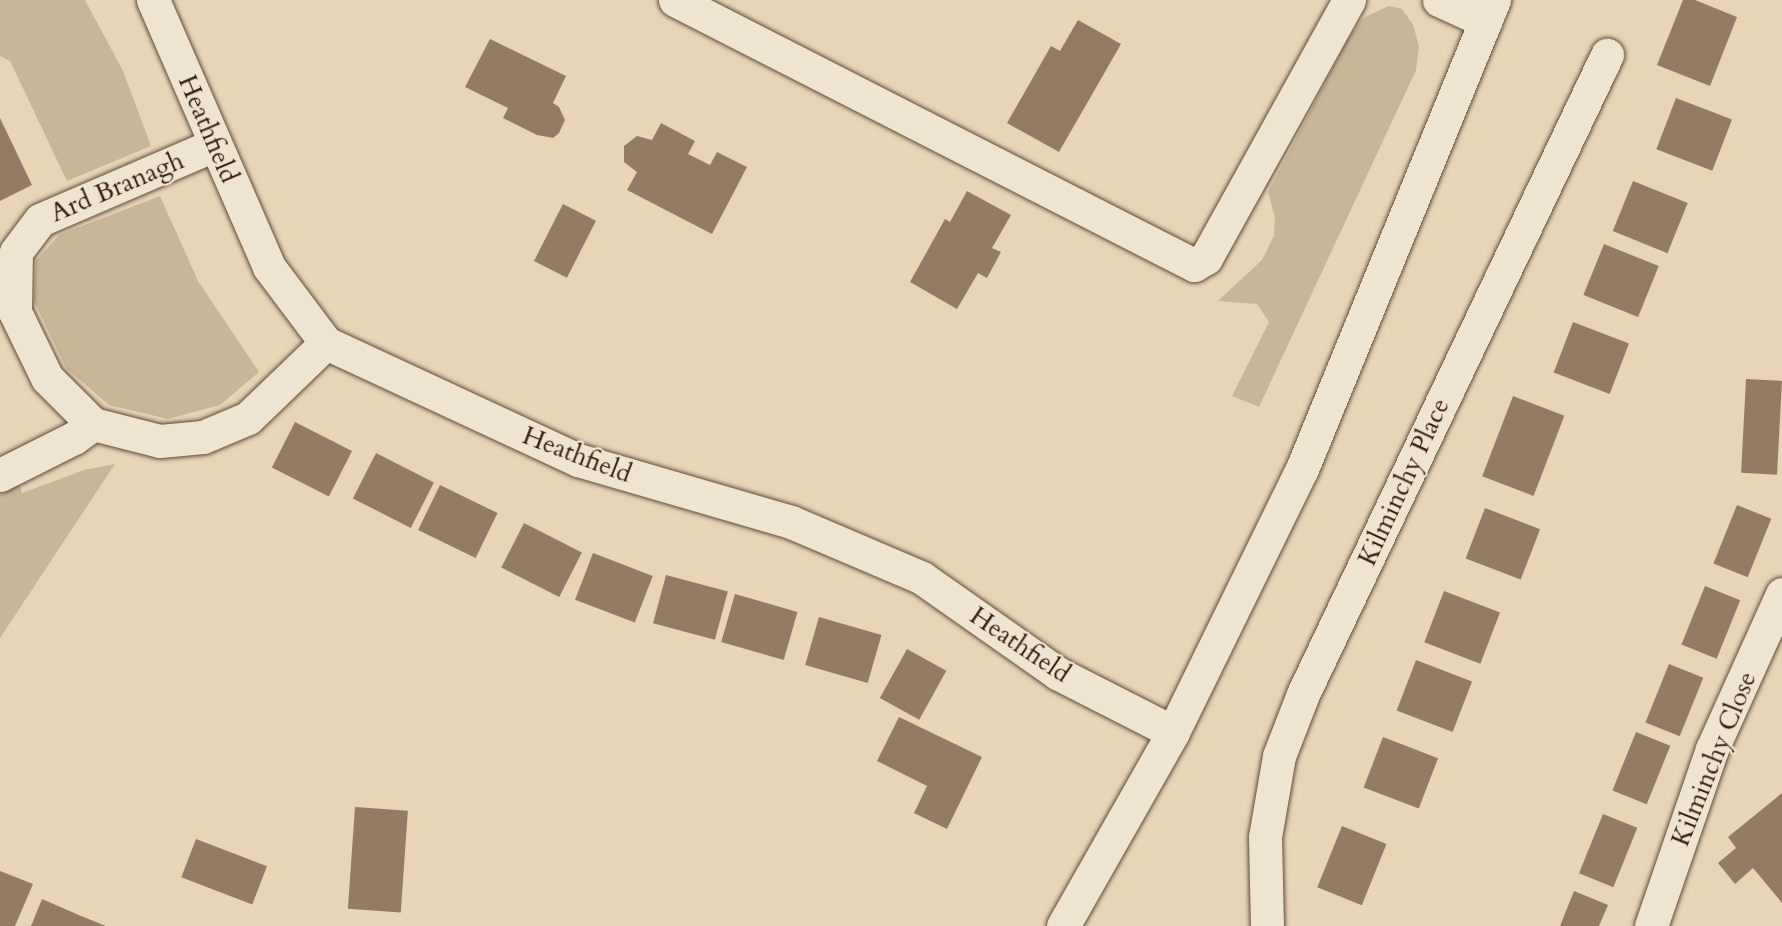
<!DOCTYPE html>
<style>
body{margin:0}
#map{position:relative;width:1782px;height:926px;overflow:hidden;background:#e7d5b6;font-family:Cardo,serif}
div>[style]{position:absolute}
.green>*{inset:0;background:#c9b699}
.building>*{inset:0;background:#937c64;transform-origin:0 0}
.roads{filter:drop-shadow(0 0 2px #644a36) drop-shadow(0 0 2px #644a36)}
.street>*{height:33px;margin:-16.5px;padding:0 16.5px;transform-origin:16.5px;border-radius:16.5px;background:#efe4d0}
.secondary>*{height:33px;margin:-16.5px;padding:0 16.5px;transform-origin:16.5px;border-radius:16.5px;background:#efe4d0}
span{translate:-50% -50%;white-space:nowrap;text-align:center;line-height:1.15;-webkit-text-stroke:4.5px #efe4d0;paint-order:stroke}
.street-label{font-size:26px;color:#391c0c}
</style>
<div id="map">
<div class="green">
<div style="clip-path:polygon(0 0,85px 0,123px 71px,151px 146px,67px 181px,10px 61px,0 56px)"></div>
<div style="clip-path:polygon(1389px 6px,1402px 9px,1413px 25px,1419px 46px,1416px 70px,1259px 407px,1232px 396px,1269px 322px,1257px 304px,1218px 301px,1262px 260px,1274px 236px,1275px 218px,1268px 192px,1347px 41px,1363px 18px)"></div>
<div style="clip-path:polygon(160px 196px,198px 281px,259px 372px,220px 405px,168px 419px,109px 405px,66px 368px,34px 301px,36px 261px,59px 235px)"></div>
<div style="clip-path:polygon(115px 464px,0 638px,0 495px,19px 484px,22px 493px,84px 470px)"></div>
</div>
<div class="building">
<div style="clip-path:polygon(1683px 0,1695px 0,1737px 17px,1710px 86px,1657px 65px)"></div>
<div style="clip-path:polygon(1078px 20px,1121px 44px,1059px 152px,1007px 123px,1051px 46px,1060px 51px)"></div>
<div style="clip-path:polygon(490px 39px,566px 76px,553px 103px,559px 107px,565px 120px,559px 133px,553px 138px,537px 135px,503px 118px,508px 108px,465px 87px)"></div>
<div style="left:1676px;top:98px;width:60px;height:55px;rotate:21deg"></div>
<div style="clip-path:polygon(0 118px,32px 185px,0 201px)"></div>
<div style="clip-path:polygon(661px 123px,695px 141px,688px 154px,710px 165px,717px 152px,747px 167px,712px 234px,627px 190px,637px 172px,624px 162px,624px 146px,637px 136px,652px 140px)"></div>
<div style="left:1633px;top:181px;width:59px;height:54px;rotate:22deg"></div>
<div style="clip-path:polygon(967px 191px,1011px 215px,992px 248px,1001px 252px,987px 278px,978px 273px,957px 309px,910px 282px,945px 219px,950px 222px)"></div>
<div style="left:563px;top:204px;width:37px;height:64px;rotate:27deg"></div>
<div style="left:1604px;top:244px;width:59px;height:55px;rotate:22deg"></div>
<div style="left:1573px;top:322px;width:60px;height:54px;rotate:21deg"></div>
<div style="left:1746px;top:379px;width:36px;height:94px;rotate:3deg"></div>
<div style="left:1513px;top:396px;width:55px;height:86px;rotate:21deg"></div>
<div style="left:295px;top:422px;width:64px;height:51px;rotate:27deg"></div>
<div style="left:376px;top:453px;width:65px;height:51px;rotate:27deg"></div>
<div style="left:440px;top:485px;width:64px;height:50px;rotate:26deg"></div>
<div style="left:1737px;top:505px;width:37px;height:63px;rotate:22deg"></div>
<div style="left:1485px;top:508px;width:59px;height:54px;rotate:21deg"></div>
<div style="left:524px;top:523px;width:65px;height:50px;rotate:27deg"></div>
<div style="left:593px;top:553px;width:64px;height:50px;rotate:21deg"></div>
<div style="left:666px;top:575px;width:64px;height:50px;rotate:15deg"></div>
<div style="left:1705px;top:586px;width:38px;height:63px;rotate:22deg"></div>
<div style="left:1444px;top:591px;width:60px;height:55px;rotate:21deg"></div>
<div style="left:735px;top:594px;width:65px;height:50px;rotate:16deg"></div>
<div style="left:819px;top:617px;width:65px;height:50px;rotate:16deg"></div>
<div style="left:907px;top:649px;width:45px;height:56px;rotate:29deg"></div>
<div style="left:1416px;top:660px;width:60px;height:54px;rotate:21deg"></div>
<div style="left:1669px;top:664px;width:37px;height:63px;rotate:22deg"></div>
<div style="clip-path:polygon(899px 717px,982px 757px,947px 829px,914px 813px,927px 786px,877px 761px)"></div>
<div style="left:1636px;top:732px;width:37px;height:63px;rotate:22deg"></div>
<div style="left:1383px;top:737px;width:59px;height:54px;rotate:21deg"></div>
<div style="clip-path:polygon(1782px 793px,1782px 903px,1753px 868px,1735px 884px,1718px 863px,1736px 848px,1728px 837px)"></div>
<div style="left:355px;top:807px;width:53px;height:102px;rotate:4deg"></div>
<div style="left:1603px;top:814px;width:37px;height:64px;rotate:22deg"></div>
<div style="left:1342px;top:826px;width:48px;height:66px;rotate:22deg"></div>
<div style="left:196px;top:839px;width:76px;height:41px;rotate:21deg"></div>
<div style="clip-path:polygon(0 871px,33px 884px,15px 926px,0 926px)"></div>
<div style="clip-path:polygon(1574px 891px,1608px 905px,1599px 926px,1560px 926px)"></div>
<div style="clip-path:polygon(42px 899px,81px 916px,106px 926px,31px 926px)"></div>
</div>
<div class="roads">
<div class="street">
<div style="left:153px;top:0;width:291px;rotate:66.5deg"></div>
<div style="left:269px;top:267px;width:95px;rotate:53.1deg"></div>
<div style="left:326px;top:343px;width:278px;rotate:24.9deg"></div>
<div style="left:578px;top:460px;width:222px;rotate:16.2deg"></div>
<div style="left:791px;top:522px;width:142px;rotate:23.1deg"></div>
<div style="left:922px;top:578px;width:165px;rotate:35.1deg"></div>
<div style="left:1057px;top:673px;width:130px;rotate:27deg"></div>
<div style="left:675px;top:0;width:583px;rotate:27.05deg"></div>
<div style="left:1194px;top:265px;width:14px;rotate:-30deg"></div>
<div style="left:1206px;top:258px;width:295px;rotate:-61deg"></div>
<div style="left:1439px;top:0;width:51px;rotate:24.5deg"></div>
<div style="left:214px;top:145px;width:189px;rotate:156.7deg"></div>
<div style="left:40px;top:220px;width:40px;rotate:127deg"></div>
<div style="left:16px;top:252px;width:60px;rotate:91deg"></div>
<div style="left:15px;top:312px;width:73px;rotate:64.1deg"></div>
<div style="left:47px;top:378px;width:65px;rotate:45deg"></div>
<div style="left:93px;top:424px;width:69px;rotate:14.2deg"></div>
<div style="left:160px;top:441px;width:43px;rotate:-5.3deg"></div>
<div style="left:203px;top:437px;width:49px;rotate:-22.9deg"></div>
<div style="left:248px;top:418px;width:108px;rotate:-43.9deg"></div>
<div style="left:0;top:475px;width:83px;rotate:-26.6deg"></div>
<div style="left:74px;top:438px;width:24px;rotate:-36deg"></div>
<div style="left:1267px;top:926px;width:89px;rotate:-91.3deg"></div>
<div style="left:1265px;top:837px;width:82px;rotate:-80.2deg"></div>
<div style="left:1279px;top:756px;width:66px;rotate:-68.8deg"></div>
<div style="left:1303px;top:694px;width:708px;rotate:-64.56deg"></div>
<div style="left:1651px;top:926px;width:187px;rotate:-71deg"></div>
<div style="left:1712px;top:749px;width:170px;rotate:-65.7deg"></div>
</div>
<div class="secondary">
<div style="left:1063px;top:926px;width:223px;rotate:-60.4deg"></div>
<div style="left:1173px;top:732px;width:293px;rotate:-63.9deg"></div>
<div style="left:1302px;top:469px;width:507px;rotate:-67.74deg"></div>
</div>
</div>
<div class="street-label">
<span style="left:208px;top:129px;rotate:67deg">Heathfield</span>
<span style="left:117px;top:187px;rotate:-23deg">Ard Branagh</span>
<span style="left:577px;top:455px;rotate:21deg">Heathfield</span>
<span style="left:1404px;top:482px;rotate:-65deg">Kilminchy Place</span>
<span style="left:1020px;top:645px;rotate:34deg">Heathfield</span>
<span style="left:1714px;top:759px;rotate:-68deg">Kilminchy Close</span>
</div>
</div>
